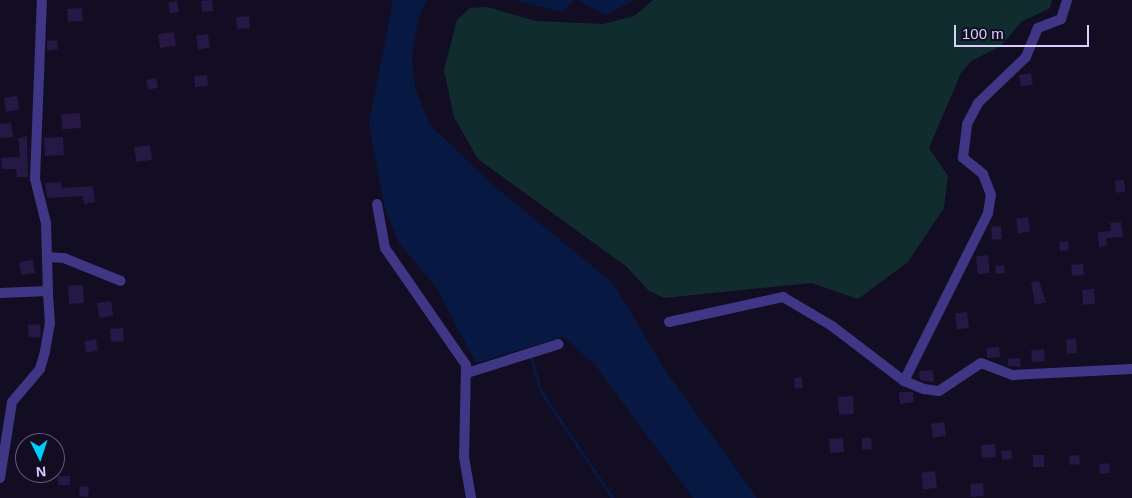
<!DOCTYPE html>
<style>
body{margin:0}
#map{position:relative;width:1132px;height:498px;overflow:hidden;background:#130d23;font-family:Helvetica,sans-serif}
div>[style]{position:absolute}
.green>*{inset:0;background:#102c2e}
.water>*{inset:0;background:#071842}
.stream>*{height:2.5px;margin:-1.25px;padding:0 1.25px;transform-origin:1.25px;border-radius:1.25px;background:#071842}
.building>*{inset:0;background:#251845;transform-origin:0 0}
.street>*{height:10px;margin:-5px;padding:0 5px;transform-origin:5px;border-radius:5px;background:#3f3685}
span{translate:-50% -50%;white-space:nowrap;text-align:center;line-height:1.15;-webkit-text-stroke:4px #130d23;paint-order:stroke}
.north{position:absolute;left:15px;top:433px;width:50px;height:50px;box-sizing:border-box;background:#130d23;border:1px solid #625b7b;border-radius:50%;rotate:176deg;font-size:14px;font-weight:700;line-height:20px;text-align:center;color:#d9cfff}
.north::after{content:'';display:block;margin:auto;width:18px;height:22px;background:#00ccfa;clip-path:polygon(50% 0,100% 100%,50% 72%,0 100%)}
.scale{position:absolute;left:954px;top:25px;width:135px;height:22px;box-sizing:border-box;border:2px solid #d9cfff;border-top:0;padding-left:6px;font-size:15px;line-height:18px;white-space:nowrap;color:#d9cfff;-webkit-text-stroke:4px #130d23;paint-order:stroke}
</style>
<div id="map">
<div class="green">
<div style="clip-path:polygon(653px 0,1052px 0,1050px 8px,1021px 22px,1001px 46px,971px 61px,961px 73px,929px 148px,948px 176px,944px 208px,908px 262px,858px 299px,811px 283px,664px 298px,649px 291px,627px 267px,478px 159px,454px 117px,444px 70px,457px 20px,470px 8px,487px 7px,536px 21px,603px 24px,634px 16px)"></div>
</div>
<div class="water">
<div style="clip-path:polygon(393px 0,427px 0,418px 19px,412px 59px,415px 88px,429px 124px,493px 185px,613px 283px,663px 367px,757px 498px,693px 498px,595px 365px,563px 337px,476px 363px,436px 287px,399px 243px,384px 205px,369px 124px)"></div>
<div style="clip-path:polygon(514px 0,575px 0,562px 12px)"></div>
<div style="clip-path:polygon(577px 0,634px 0,606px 15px)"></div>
</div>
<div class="stream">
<div style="left:531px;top:355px;width:37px;rotate:74deg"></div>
<div style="left:541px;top:391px;width:129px;rotate:56.1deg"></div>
</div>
<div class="building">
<div style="left:212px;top:0;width:11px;height:11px;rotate:85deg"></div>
<div style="left:177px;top:1px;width:11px;height:9px;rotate:80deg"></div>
<div style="left:82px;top:8px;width:13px;height:15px;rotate:86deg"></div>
<div style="left:249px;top:16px;width:12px;height:13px;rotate:85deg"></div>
<div style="left:174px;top:32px;width:14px;height:16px;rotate:82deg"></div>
<div style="left:208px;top:34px;width:14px;height:12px;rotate:82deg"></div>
<div style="clip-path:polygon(57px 40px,58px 49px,47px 51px,47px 41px)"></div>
<div style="left:1031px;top:73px;width:12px;height:12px;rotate:81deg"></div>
<div style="left:207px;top:75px;width:11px;height:13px;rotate:85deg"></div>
<div style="left:156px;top:78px;width:10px;height:10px;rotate:79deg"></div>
<div style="left:17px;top:96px;width:14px;height:13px;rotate:82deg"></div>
<div style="left:80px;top:113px;width:15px;height:19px;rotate:86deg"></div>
<div style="clip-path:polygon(11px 123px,13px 137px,0 138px,0 124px)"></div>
<div style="clip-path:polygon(27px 136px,28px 177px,17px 177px,16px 169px,2px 169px,1px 158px,20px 157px,18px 138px)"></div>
<div style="left:63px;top:137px;width:18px;height:19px;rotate:87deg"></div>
<div style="left:150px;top:145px;width:15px;height:16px;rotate:82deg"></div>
<div style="left:1124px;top:180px;width:12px;height:9px;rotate:85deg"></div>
<div style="clip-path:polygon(61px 182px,62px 188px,93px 186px,95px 202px,84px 204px,83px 196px,47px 198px,45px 183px)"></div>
<div style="left:1028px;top:217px;width:15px;height:12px;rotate:82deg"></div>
<div style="clip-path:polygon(1121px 222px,1123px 237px,1106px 238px,1107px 246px,1099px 247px,1098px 232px,1111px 231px,1110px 223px)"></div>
<div style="left:1001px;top:226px;width:13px;height:10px;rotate:86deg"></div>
<div style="left:1068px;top:241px;width:9px;height:9px;rotate:84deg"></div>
<div style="left:988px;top:255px;width:18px;height:12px;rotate:84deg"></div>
<div style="left:33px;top:260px;width:13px;height:14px;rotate:81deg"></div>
<div style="left:1083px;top:264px;width:11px;height:12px;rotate:85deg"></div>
<div style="left:1004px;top:265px;width:8px;height:9px;rotate:83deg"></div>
<div style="clip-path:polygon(1039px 281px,1046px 302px,1035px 305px,1031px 282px)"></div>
<div style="left:83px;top:285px;width:18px;height:15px;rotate:87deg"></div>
<div style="left:1094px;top:289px;width:15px;height:12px;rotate:86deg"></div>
<div style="left:111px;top:301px;width:15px;height:14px;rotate:82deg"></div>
<div style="left:967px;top:312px;width:16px;height:12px;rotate:83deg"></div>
<div style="left:40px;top:324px;width:13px;height:12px;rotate:86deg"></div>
<div style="left:123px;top:328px;width:13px;height:13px;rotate:86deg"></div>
<div style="left:96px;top:339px;width:12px;height:12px;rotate:81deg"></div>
<div style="left:1076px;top:339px;width:14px;height:10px;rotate:86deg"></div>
<div style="left:999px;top:347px;width:10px;height:13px;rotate:84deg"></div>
<div style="left:1044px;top:349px;width:12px;height:13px;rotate:85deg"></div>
<div style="clip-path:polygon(1020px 358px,1021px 367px,1008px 366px,1008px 359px)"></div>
<div style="clip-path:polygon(933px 370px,934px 382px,920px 380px,919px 371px)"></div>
<div style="left:802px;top:377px;width:11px;height:8px;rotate:85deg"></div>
<div style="clip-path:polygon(899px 392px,913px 392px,914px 402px,900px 404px)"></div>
<div style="left:853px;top:396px;width:18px;height:15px;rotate:87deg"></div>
<div style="left:944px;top:422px;width:14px;height:13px;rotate:82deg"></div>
<div style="left:843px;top:438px;width:14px;height:14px;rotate:86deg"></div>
<div style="clip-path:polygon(862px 438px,871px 438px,872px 449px,862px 450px)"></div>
<div style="left:995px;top:444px;width:13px;height:14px;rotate:86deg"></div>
<div style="left:1011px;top:450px;width:9px;height:10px;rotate:84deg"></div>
<div style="left:1033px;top:455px;width:11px;height:12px"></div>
<div style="left:1079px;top:455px;width:9px;height:10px;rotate:84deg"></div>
<div style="left:1109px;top:463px;width:10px;height:10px;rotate:84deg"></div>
<div style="left:935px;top:471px;width:17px;height:14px;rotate:83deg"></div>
<div style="left:58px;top:476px;width:12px;height:9px"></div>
<div style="left:983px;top:483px;width:13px;height:13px;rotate:86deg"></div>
<div style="left:80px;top:486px;width:9px;height:10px;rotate:6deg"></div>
</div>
<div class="street">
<div style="left:377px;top:204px;width:45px;rotate:79.7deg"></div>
<div style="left:385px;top:248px;width:142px;rotate:55.3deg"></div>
<div style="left:466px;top:365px;width:92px;rotate:91.2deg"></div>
<div style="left:464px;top:457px;width:42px;rotate:80.3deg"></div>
<div style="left:48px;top:257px;width:16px;rotate:4deg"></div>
<div style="left:64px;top:258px;width:61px;rotate:22deg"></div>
<div style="left:0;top:293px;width:48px;rotate:-2.4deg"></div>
<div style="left:48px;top:291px;width:68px;rotate:-91.7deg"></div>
<div style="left:46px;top:223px;width:45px;rotate:-104deg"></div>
<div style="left:35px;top:179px;width:179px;rotate:-87.8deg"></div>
<div style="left:669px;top:322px;width:117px;rotate:-12.4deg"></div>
<div style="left:783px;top:297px;width:57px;rotate:30.6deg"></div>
<div style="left:832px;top:326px;width:91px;rotate:37.4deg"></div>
<div style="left:904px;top:381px;width:22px;rotate:22deg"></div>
<div style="left:924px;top:389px;width:15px;rotate:8deg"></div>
<div style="left:939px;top:391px;width:50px;rotate:-33.7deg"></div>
<div style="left:981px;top:363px;width:34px;rotate:21deg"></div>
<div style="left:1013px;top:375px;width:119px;rotate:-2.9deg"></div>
<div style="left:467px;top:373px;width:96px;rotate:-17.5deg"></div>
<div style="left:904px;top:381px;width:188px;rotate:-63.4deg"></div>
<div style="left:988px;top:213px;width:18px;rotate:-81deg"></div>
<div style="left:991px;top:195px;width:22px;rotate:-111deg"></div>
<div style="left:983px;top:174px;width:26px;rotate:-141deg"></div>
<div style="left:963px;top:158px;width:34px;rotate:-83deg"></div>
<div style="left:967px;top:124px;width:24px;rotate:-62deg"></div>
<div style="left:978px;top:103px;width:66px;rotate:-43.8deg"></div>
<div style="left:1026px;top:57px;width:31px;rotate:-68deg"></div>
<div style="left:1038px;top:28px;width:25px;rotate:-21deg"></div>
<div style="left:1061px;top:19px;width:20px;rotate:-72deg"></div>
<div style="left:0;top:478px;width:77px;rotate:-81deg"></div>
<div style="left:12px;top:402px;width:43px;rotate:-49.7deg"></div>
<div style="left:40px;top:369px;width:19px;rotate:-74deg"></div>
<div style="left:45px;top:351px;width:28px;rotate:-80deg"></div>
<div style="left:50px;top:323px;width:32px;rotate:-94deg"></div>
</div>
<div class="north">N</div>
<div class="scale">100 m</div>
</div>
